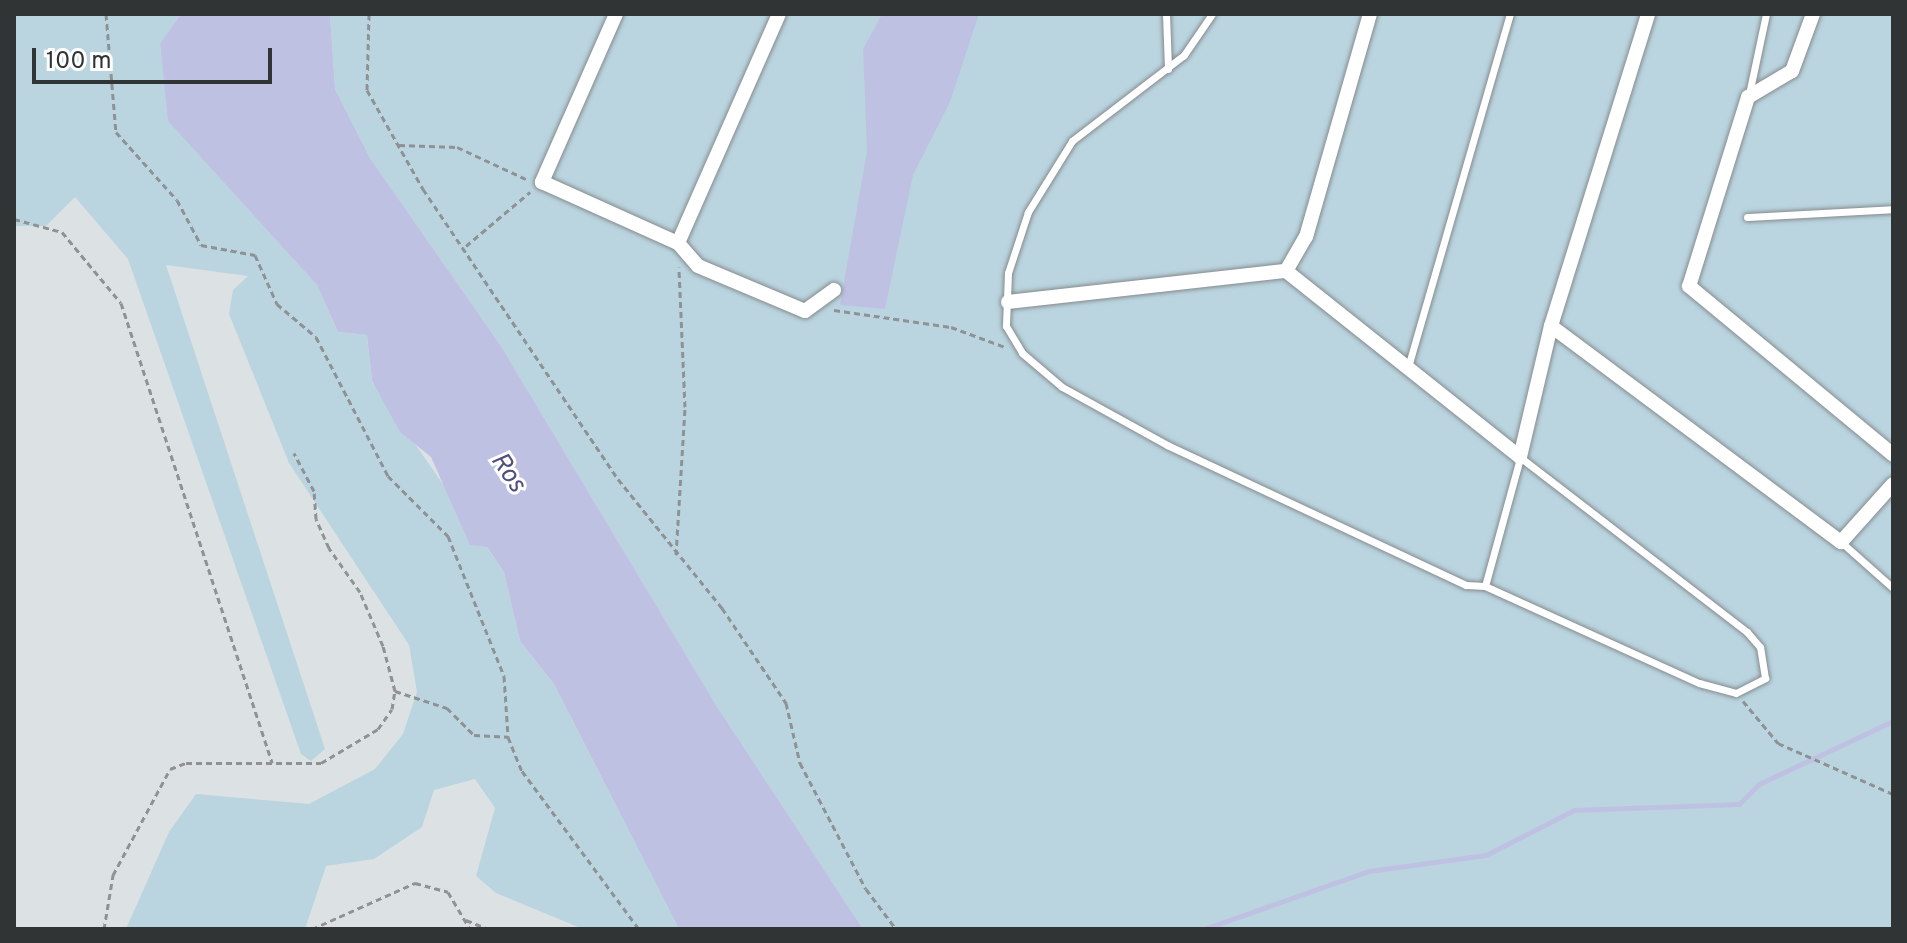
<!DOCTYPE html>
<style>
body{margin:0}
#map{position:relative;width:1907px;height:943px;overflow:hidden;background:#dce1e4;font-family:Overpass,sans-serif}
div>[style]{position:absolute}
.green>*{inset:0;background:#bad5e0}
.water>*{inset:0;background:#bfc1e3}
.stream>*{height:5px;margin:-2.5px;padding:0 2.5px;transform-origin:2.5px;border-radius:2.5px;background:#bfc1e3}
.path>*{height:3px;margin-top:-1.5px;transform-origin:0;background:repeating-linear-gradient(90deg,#8e9294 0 6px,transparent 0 10px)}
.roads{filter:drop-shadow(0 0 2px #868b8d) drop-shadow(0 0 2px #868b8d)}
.lane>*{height:7px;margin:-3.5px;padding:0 3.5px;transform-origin:3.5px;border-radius:3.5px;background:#fff}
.street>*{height:14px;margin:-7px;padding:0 7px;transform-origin:7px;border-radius:7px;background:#fff}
span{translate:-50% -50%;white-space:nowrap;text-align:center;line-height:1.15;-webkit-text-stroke:6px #fff;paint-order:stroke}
.water-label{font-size:26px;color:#4e4f7f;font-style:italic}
.frame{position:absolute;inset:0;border:16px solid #313435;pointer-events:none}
.scale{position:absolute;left:32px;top:48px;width:240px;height:36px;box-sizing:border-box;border:4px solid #313435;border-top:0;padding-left:10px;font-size:24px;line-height:28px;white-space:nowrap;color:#313435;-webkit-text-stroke:6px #fff;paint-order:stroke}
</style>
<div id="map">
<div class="green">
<div style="clip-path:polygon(14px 14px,181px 14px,160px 45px,169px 121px,317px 285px,338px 332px,367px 335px,372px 382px,504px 572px,520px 641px,554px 684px,679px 929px,583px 929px,496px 893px,476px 876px,495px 808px,475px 779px,434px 790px,422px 827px,374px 859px,326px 866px,305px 929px,126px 929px,169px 832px,196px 794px,309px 804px,375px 769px,403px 734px,417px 692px,409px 645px,289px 463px,229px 314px,233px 290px,248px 276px,166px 265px,325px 749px,311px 761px,301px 754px,128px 259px,75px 197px,46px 226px,14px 226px)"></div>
<div style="clip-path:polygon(330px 14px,1893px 14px,1893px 929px,863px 929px,716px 705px,501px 346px,370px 158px,335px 89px)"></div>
</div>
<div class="water">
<div style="clip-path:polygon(181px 14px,330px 14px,335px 89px,370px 158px,501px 346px,716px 705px,863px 929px,679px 929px,554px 684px,520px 641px,504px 572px,487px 547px,470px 545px,431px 457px,400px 432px,372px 381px,367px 335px,338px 332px,317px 285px,168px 121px,160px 44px)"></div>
<div style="clip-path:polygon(882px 14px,979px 14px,950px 102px,913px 175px,885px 309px,840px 305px,867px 151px,863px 49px)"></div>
</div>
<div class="stream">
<div style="left:1204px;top:929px;width:175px;rotate:-19.4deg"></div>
<div style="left:1369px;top:871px;width:118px;rotate:-7.8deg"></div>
<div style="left:1486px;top:855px;width:99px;rotate:-27.1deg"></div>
<div style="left:1574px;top:810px;width:165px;rotate:-2.1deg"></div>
<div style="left:1739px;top:804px;width:28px;rotate:-45deg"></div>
<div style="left:1759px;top:784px;width:148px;rotate:-25.2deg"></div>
</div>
<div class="path">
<div style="left:106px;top:14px;width:118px;rotate:85.2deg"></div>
<div style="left:116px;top:132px;width:91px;rotate:48.1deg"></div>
<div style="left:177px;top:200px;width:51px;rotate:61.9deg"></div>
<div style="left:201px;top:245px;width:55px;rotate:10.5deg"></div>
<div style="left:255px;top:255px;width:54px;rotate:65.8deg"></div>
<div style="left:277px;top:304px;width:51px;rotate:40.2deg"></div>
<div style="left:316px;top:337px;width:157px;rotate:62.6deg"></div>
<div style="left:388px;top:476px;width:85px;rotate:45deg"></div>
<div style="left:448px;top:536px;width:151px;rotate:68.2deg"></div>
<div style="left:504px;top:676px;width:61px;rotate:86.2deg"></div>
<div style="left:508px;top:737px;width:37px;rotate:68deg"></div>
<div style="left:522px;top:771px;width:197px;rotate:53.5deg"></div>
<div style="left:369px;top:14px;width:76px;rotate:91.5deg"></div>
<div style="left:367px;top:90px;width:114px;rotate:60.5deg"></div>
<div style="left:423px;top:189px;width:349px;rotate:56.1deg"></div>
<div style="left:618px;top:479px;width:166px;rotate:51.1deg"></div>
<div style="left:722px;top:608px;width:115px;rotate:56deg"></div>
<div style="left:786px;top:703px;width:62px;rotate:76.9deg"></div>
<div style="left:800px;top:763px;width:142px;rotate:62.4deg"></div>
<div style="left:866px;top:889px;width:50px;rotate:53.1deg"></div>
<div style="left:399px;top:145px;width:58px;rotate:2deg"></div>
<div style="left:457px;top:147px;width:78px;rotate:24.9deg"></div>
<div style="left:14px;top:219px;width:50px;rotate:15.2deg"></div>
<div style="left:62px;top:232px;width:92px;rotate:50.3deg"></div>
<div style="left:121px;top:303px;width:484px;rotate:71.8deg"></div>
<div style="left:466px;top:246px;width:84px;rotate:-40.2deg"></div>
<div style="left:834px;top:310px;width:118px;rotate:8.3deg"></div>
<div style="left:951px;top:327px;width:58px;rotate:20.3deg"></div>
<div style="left:676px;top:555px;width:148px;rotate:-86.5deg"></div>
<div style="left:685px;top:407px;width:140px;rotate:-92.5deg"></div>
<div style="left:395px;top:691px;width:55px;rotate:18.1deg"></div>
<div style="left:447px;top:708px;width:38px;rotate:45deg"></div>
<div style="left:474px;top:735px;width:34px;rotate:3deg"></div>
<div style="left:1743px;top:701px;width:55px;rotate:50.2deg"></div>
<div style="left:1778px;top:743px;width:126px;rotate:23.9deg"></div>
<div style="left:466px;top:920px;width:24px;rotate:22deg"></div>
<div style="left:104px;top:929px;width:55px;rotate:-80.5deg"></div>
<div style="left:113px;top:875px;width:120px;rotate:-61.7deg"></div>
<div style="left:170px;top:769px;width:17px;rotate:-21deg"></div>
<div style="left:186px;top:763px;width:135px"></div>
<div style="left:321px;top:763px;width:66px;rotate:-30.8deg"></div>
<div style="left:378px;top:729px;width:24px;rotate:-55deg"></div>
<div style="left:392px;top:709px;width:18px;rotate:-81deg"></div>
<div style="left:395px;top:691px;width:47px;rotate:-104.9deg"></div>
<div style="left:383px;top:646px;width:59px;rotate:-113.1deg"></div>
<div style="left:360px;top:592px;width:54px;rotate:-125.2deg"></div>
<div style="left:329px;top:548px;width:32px;rotate:-114deg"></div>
<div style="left:316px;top:519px;width:28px;rotate:-94deg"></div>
<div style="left:314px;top:491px;width:43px;rotate:-117.8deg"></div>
<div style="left:312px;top:929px;width:113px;rotate:-24.1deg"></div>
<div style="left:415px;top:883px;width:34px;rotate:15deg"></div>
<div style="left:448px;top:892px;width:43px;rotate:59.3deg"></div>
</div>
<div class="roads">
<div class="lane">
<div style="left:1166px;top:14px;width:55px;rotate:87.9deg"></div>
<div style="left:1212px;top:14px;width:50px;rotate:124.3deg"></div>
<div style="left:1184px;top:55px;width:141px;rotate:142.5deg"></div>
<div style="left:1072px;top:141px;width:84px;rotate:121.8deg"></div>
<div style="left:1028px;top:212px;width:64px;rotate:108.2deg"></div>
<div style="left:1008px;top:273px;width:53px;rotate:92.2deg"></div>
<div style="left:1006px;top:326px;width:31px;rotate:59deg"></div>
<div style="left:1022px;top:353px;width:52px;rotate:40.4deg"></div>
<div style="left:1062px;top:387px;width:120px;rotate:28.9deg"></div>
<div style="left:1167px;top:445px;width:330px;rotate:25.1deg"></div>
<div style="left:1466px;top:585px;width:19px;rotate:3deg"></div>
<div style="left:1485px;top:586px;width:133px;rotate:-74.7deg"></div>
<div style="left:1749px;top:94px;width:82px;rotate:-78deg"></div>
<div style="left:1747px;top:217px;width:146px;rotate:-3.1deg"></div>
<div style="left:1408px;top:367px;width:367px;rotate:-73.9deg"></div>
<div style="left:1841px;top:542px;width:69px;rotate:41.5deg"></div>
<div style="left:1485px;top:586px;width:235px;rotate:24.4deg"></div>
<div style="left:1699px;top:683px;width:38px;rotate:15deg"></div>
<div style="left:1736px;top:693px;width:33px;rotate:-27deg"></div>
<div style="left:1765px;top:678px;width:31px;rotate:-99deg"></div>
<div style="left:1760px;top:647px;width:20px;rotate:-131deg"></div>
<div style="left:1747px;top:632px;width:287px;rotate:-142.4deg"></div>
</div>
<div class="street">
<div style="left:616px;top:14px;width:184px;rotate:113.8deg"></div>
<div style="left:542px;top:182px;width:149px;rotate:24.2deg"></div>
<div style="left:678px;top:243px;width:30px;rotate:49deg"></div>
<div style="left:698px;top:266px;width:116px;rotate:22.8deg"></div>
<div style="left:805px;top:311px;width:36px;rotate:-36deg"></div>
<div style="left:1813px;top:14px;width:61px;rotate:110.2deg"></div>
<div style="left:1792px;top:71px;width:51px;rotate:149.4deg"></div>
<div style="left:1748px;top:97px;width:198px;rotate:107.3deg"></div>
<div style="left:1689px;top:286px;width:265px;rotate:39.6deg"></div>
<div style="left:678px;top:243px;width:250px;rotate:-66.2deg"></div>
<div style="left:1286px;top:271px;width:299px;rotate:38.5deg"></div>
<div style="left:1520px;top:457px;width:135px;rotate:-76.7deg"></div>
<div style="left:1551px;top:326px;width:327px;rotate:-72.7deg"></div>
<div style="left:1008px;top:302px;width:280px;rotate:-6.4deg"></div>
<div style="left:1286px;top:271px;width:39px;rotate:-60deg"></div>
<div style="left:1306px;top:237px;width:232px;rotate:-74deg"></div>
<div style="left:1551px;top:326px;width:362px;rotate:36.7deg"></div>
<div style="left:1841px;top:542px;width:78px;rotate:-48.1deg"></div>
</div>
</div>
<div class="water-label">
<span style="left:507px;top:473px;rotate:56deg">Ros</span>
</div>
<div class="frame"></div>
<div class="scale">100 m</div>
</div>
